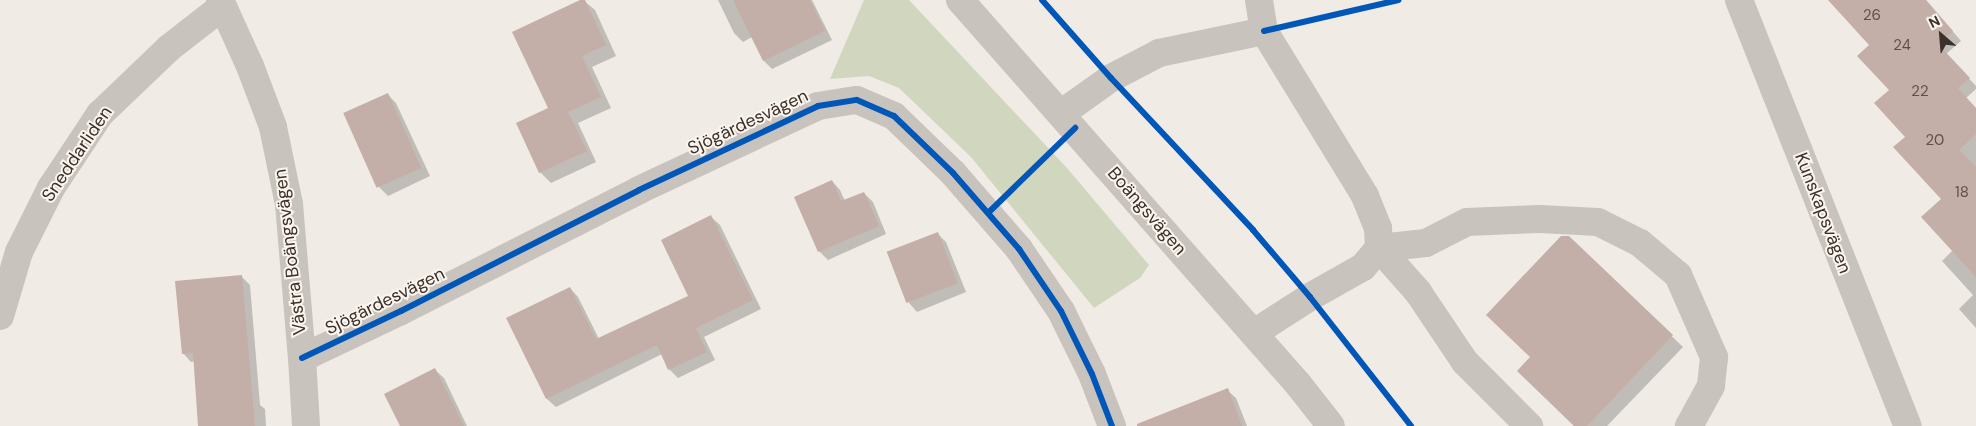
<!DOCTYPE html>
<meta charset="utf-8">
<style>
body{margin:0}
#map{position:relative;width:1976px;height:426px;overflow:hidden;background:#f0ebe5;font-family:"DM Sans",sans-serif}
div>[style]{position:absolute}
.green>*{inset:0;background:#d1d6bf}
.shadow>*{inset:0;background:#0003}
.building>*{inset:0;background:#c3afa7;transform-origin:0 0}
.minor>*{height:28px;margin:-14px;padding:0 14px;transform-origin:14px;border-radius:14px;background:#c9c3be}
.cycleway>*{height:6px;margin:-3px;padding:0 3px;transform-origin:3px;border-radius:3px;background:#0057b8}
span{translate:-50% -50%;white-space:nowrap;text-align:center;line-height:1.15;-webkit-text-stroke:4px #fbf5ee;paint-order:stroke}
.number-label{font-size:15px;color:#5d504a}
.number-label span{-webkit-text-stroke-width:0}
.street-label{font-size:18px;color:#3b302b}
.north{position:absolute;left:1916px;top:10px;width:50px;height:50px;-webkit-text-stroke:4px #fbf5ee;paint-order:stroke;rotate:333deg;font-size:14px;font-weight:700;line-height:20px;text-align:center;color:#3b302b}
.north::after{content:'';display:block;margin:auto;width:18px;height:22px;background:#3b302b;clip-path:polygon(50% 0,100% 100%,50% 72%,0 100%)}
</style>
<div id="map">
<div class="green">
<div style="clip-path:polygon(864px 0,909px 0,1067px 168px,1149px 265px,1140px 278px,1094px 308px,971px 157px,899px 88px,869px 76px,830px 79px)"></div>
</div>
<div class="shadow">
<div style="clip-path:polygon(583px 0,595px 10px,616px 56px,592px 67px,611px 108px,578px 123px,596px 162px,551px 183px,540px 172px,550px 109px)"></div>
<div style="clip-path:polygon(718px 0,812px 0,832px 40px,772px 69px,764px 61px,752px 37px,743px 42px,734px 33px)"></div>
<div style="clip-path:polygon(1853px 0,1926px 0,1961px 41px,1946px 54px,1976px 86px,1976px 89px,1966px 98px,1976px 109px,1976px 328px,1959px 309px,1973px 295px,1942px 261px,1953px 250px,1943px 199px,1907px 137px,1890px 90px)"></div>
<div style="clip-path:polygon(388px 95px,396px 103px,430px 176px,388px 196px,379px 187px)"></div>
<div style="clip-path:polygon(832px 181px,840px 190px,845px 201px,864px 193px,873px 202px,886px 234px,828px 260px,819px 251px)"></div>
<div style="clip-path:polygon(711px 217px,720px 225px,761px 309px,704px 337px,715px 360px,678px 378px,669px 369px,662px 354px,556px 407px,547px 399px,508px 318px,570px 288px,578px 297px,599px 339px,690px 296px)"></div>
<div style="clip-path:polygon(937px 233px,946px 242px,966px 292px,917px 312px,909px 303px)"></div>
<div style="clip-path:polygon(1568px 237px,1683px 347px,1607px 426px,1576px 426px,1532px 357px)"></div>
<div style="clip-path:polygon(241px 276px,250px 285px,260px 405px,265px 409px,266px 426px,199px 426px,195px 361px,191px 362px,183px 353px)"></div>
<div style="clip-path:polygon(435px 370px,444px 378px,467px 426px,401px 426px)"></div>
<div style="clip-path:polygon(1227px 390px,1236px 398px,1247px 426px,1179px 426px)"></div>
</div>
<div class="building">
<div style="clip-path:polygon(580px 0,585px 0,606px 45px,582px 56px,601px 97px,568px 112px,587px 151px,539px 173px,516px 123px,548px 108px,512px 32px)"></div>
<div style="clip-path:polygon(733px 0,810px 0,825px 31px,763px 61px)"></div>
<div style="clip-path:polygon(1828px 0,1926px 0,1953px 31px,1939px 45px,1970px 78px,1958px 88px,1976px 108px,1976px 134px,1959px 150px,1976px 167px,1976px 277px,1921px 217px,1941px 199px,1893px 147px,1905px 137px,1874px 103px,1889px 90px,1857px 56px,1869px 45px)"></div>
<div style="left:388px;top:93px;width:82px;height:49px;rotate:66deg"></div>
<div style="clip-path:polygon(832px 180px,841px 201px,864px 192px,879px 226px,818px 252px,794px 197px)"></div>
<div style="clip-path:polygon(711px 215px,753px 300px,696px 328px,707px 352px,668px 370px,657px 345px,546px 399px,506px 318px,570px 287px,596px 339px,688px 296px,661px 240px)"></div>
<div style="left:938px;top:232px;width:55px;height:55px;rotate:69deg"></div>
<div style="clip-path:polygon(1561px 236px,1569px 236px,1673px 335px,1587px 426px,1574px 426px,1517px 371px,1530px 357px,1486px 315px)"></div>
<div style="clip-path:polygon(242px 275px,255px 426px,198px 426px,193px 353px,182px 354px,175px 281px)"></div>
<div style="clip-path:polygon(435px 368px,464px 426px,400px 426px,384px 394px)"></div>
<div style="clip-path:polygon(1228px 388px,1242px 426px,1137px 426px,1137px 424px)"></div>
</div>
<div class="minor">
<div style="left:220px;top:0;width:72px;rotate:65.6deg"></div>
<div style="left:250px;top:66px;width:65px;rotate:69.3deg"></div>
<div style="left:273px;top:127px;width:79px;rotate:78.3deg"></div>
<div style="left:289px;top:204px;width:155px;rotate:85.2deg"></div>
<div style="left:302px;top:358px;width:68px;rotate:86.6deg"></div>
<div style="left:960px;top:0;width:512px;rotate:48.65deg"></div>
<div style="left:1298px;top:384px;width:53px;rotate:51.8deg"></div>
<div style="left:1259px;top:0;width:31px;rotate:81deg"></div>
<div style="left:1739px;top:0;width:458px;rotate:68.4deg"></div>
<div style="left:1062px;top:113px;width:60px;rotate:-35.5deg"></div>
<div style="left:1111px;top:78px;width:54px;rotate:-27.5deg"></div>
<div style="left:1159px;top:53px;width:107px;rotate:-11.8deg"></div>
<div style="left:1264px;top:31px;width:193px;rotate:58.5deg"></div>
<div style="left:1365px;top:196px;width:35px;rotate:68deg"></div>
<div style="left:1378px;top:228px;width:20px;rotate:87deg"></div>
<div style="left:1379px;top:248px;width:25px;rotate:130deg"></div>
<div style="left:1363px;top:267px;width:61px;rotate:150.5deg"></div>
<div style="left:1310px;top:297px;width:67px;rotate:147.3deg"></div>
<div style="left:1379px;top:248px;width:47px;rotate:-6.1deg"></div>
<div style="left:1426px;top:243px;width:46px;rotate:-27.1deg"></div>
<div style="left:1467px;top:222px;width:73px;rotate:-2.4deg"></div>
<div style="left:1540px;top:219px;width:58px;rotate:3deg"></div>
<div style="left:1598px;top:222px;width:47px;rotate:26.6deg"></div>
<div style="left:1640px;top:243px;width:50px;rotate:40.1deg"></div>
<div style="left:1678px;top:275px;width:90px;rotate:66.3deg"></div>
<div style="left:1714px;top:357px;width:29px;rotate:96deg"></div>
<div style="left:1711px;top:386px;width:46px;rotate:118.8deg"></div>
<div style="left:1379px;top:248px;width:59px;rotate:48.4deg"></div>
<div style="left:1418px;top:292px;width:84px;rotate:56.1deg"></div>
<div style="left:1465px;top:362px;width:91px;rotate:45deg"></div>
<div style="left:0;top:316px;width:67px;rotate:-73.5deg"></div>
<div style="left:19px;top:252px;width:72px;rotate:-63.4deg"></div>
<div style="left:51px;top:188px;width:89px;rotate:-56.5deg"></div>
<div style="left:100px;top:114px;width:95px;rotate:-43.7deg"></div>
<div style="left:169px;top:48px;width:68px;rotate:-37.9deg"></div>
<div style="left:302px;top:358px;width:110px;rotate:-25.4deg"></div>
<div style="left:401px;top:311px;width:267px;rotate:-26.9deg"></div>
<div style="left:639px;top:190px;width:198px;rotate:-25.1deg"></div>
<div style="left:818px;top:106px;width:39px;rotate:-9deg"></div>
<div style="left:857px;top:100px;width:40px;rotate:23.4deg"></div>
<div style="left:894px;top:116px;width:82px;rotate:44deg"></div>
<div style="left:953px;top:173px;width:101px;rotate:49deg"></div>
<div style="left:1019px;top:249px;width:75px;rotate:55.9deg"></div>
<div style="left:1061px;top:311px;width:70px;rotate:63.8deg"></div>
<div style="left:1092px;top:374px;width:56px;rotate:69deg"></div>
</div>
<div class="cycleway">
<div style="left:1042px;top:0;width:104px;rotate:48.5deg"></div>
<div style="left:1111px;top:78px;width:208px;rotate:46.9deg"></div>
<div style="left:1253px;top:230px;width:88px;rotate:49.6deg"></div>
<div style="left:1310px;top:297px;width:164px;rotate:51.9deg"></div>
<div style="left:1264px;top:31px;width:138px;rotate:-13deg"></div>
<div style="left:988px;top:213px;width:122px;rotate:-44.3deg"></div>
<div style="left:302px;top:358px;width:110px;rotate:-25.4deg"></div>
<div style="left:401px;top:311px;width:267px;rotate:-26.9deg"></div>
<div style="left:639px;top:190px;width:198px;rotate:-25.1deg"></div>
<div style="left:818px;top:106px;width:39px;rotate:-9deg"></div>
<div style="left:857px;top:100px;width:40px;rotate:23.4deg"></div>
<div style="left:894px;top:116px;width:82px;rotate:44deg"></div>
<div style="left:953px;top:173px;width:101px;rotate:49deg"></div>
<div style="left:1019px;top:249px;width:75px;rotate:55.9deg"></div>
<div style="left:1061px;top:311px;width:70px;rotate:63.8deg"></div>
<div style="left:1092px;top:374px;width:56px;rotate:69deg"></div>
</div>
<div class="number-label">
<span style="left:1872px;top:16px">26</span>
<span style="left:1902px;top:46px">24</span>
<span style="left:1920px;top:92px">22</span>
<span style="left:1935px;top:141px">20</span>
<span style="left:1962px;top:193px">18</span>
</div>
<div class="street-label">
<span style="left:748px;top:122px;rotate:-25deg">Sjögärdesvägen</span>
<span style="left:77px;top:154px;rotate:-56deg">Sneddarliden</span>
<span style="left:1147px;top:211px;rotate:49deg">Boängsvägen</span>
<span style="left:1823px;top:213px;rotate:69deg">Kunskapsvägen</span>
<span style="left:290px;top:252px;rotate:-97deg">Västra Boängsvägen</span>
<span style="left:385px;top:301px;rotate:-26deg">Sjögärdesvägen</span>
</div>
<div class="north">N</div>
</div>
